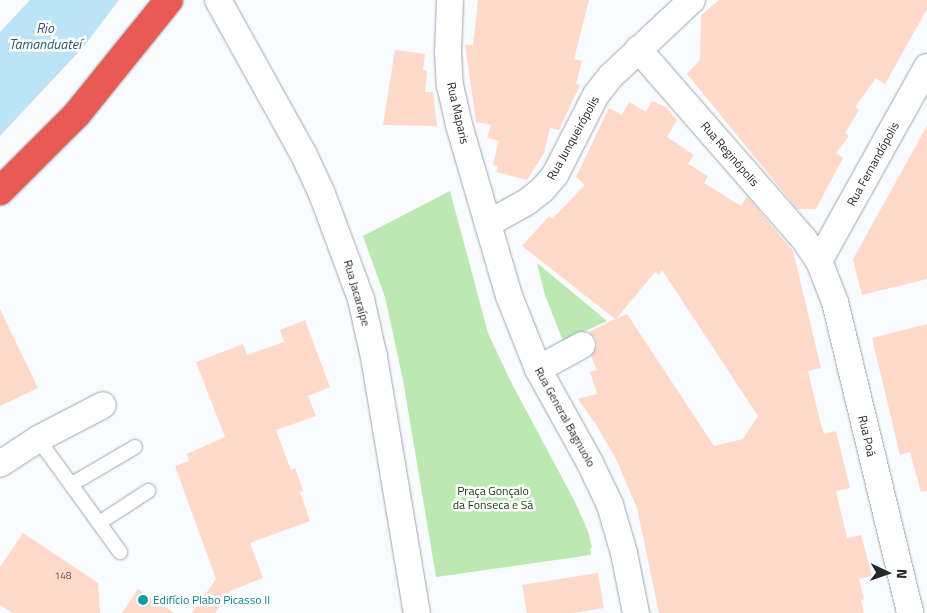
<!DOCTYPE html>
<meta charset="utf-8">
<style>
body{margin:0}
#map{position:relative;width:927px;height:613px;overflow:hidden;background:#f9fbfe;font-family:"Titillium Web",sans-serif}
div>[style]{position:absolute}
.green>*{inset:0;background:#bbe9b1}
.water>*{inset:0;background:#bce3f6}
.building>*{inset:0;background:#ffd9c9}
.roads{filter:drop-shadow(0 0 1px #a1a6ae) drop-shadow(0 0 1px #a1a6ae)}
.lane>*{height:14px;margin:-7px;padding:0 7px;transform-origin:7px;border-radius:7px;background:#fff}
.street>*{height:26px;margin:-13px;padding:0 13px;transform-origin:13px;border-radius:13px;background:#fff}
.highway>*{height:28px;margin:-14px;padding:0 14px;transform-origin:14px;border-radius:14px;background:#e85a53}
.dots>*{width:14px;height:14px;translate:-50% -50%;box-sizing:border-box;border:2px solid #fff;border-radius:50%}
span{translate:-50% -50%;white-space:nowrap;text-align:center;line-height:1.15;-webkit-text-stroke:5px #fff;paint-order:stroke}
.number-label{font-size:10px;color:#5b5351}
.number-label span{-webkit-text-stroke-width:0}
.street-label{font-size:12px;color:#242629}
.park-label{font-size:12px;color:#194210}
.culture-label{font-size:12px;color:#0d838f}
.left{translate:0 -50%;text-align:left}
.water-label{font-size:14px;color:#2c596d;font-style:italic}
.north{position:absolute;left:862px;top:548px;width:50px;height:50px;-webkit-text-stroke:4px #fff;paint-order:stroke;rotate:93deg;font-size:14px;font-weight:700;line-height:20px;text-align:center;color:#242629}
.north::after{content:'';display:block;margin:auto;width:18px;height:22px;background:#242629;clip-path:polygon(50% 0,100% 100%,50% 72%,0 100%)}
</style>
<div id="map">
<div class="green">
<div style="clip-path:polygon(450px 191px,488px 333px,510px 380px,575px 502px,588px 531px,592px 548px,590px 548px,591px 555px,436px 577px,403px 380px,385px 297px,363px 236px)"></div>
<div style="clip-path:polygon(537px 263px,607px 321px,563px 341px,545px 295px)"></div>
</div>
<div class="water">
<div style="clip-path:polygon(30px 0,119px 0,84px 46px,0 136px,0 32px)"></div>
</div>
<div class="building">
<div style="clip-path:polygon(478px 0,589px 0,574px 59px,582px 61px,576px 84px,580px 85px,559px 130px,550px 128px,544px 153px,527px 180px,496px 172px,498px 166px,493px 165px,499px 141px,487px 138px,491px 125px,476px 122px,465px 45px,473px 45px)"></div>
<div style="clip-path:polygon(719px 0,927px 0,927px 9px,885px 84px,876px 78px,855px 107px,859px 110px,845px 133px,849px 136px,836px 153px,843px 158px,816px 209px,797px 209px,687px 74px,700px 60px,701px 15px)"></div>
<div style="clip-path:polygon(395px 50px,425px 54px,423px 70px,427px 71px,425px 92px,433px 92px,437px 126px,383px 125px)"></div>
<div style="clip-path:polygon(evenodd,652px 101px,666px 107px,677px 120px,667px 137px,694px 155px,688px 164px,708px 176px,704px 183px,741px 206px,747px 196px,793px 251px,821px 368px,808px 371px,820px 421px,824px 434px,836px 431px,850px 488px,836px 491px,847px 538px,861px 535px,872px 576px,859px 579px,864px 599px,861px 600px,864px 613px,659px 613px,637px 508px,616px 459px,595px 423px,578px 399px,597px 394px,590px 372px,597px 370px,591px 356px,597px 345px,595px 337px,589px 332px,615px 319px,522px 246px,549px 216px,552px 219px,585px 185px,576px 177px,609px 108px,622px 115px,629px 102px,646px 112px,652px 101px,662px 270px,758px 416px,743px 439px,714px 446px,627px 314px,616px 319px,655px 272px,659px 275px,662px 270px)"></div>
<div style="clip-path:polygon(927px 126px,927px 279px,862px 295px,853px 259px)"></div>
<div style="clip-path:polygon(0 309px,38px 388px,0 406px)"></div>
<div style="clip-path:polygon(305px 320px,330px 387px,308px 396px,316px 416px,276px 430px,291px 470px,295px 468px,303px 491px,300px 492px,310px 521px,250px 543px,263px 578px,230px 591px,215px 613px,192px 613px,216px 579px,175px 466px,189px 461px,187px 454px,225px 437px,196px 362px,243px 344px,247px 355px,284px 342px,280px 330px)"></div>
<div style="clip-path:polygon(927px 324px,927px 491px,921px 492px,910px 452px,900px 455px,872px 338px)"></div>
<div style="clip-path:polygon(23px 533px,98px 583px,100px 613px,13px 613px,0 605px,0 567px)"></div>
<div style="clip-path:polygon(598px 573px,604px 608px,573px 613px,527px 613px,522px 585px)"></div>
<div style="clip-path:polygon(138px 589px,174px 613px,122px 613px)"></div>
</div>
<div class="roads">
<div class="lane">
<div style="left:38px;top:439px;width:140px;rotate:54deg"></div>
<div style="left:72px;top:484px;width:73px;rotate:-30.4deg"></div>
<div style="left:99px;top:523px;width:59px;rotate:-33.1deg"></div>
</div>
<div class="street">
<div style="left:218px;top:0;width:177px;rotate:61deg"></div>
<div style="left:304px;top:155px;width:43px;rotate:65.2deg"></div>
<div style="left:322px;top:194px;width:112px;rotate:69.6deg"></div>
<div style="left:361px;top:299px;width:59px;rotate:77.4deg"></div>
<div style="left:374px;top:357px;width:260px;rotate:80.5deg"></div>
<div style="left:450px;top:0;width:52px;rotate:92.2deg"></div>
<div style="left:448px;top:52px;width:33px;rotate:87deg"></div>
<div style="left:450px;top:85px;width:41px;rotate:77.3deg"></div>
<div style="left:459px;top:125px;width:178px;rotate:73.7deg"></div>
<div style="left:509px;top:296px;width:79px;rotate:68.3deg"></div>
<div style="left:538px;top:369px;width:107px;rotate:61deg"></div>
<div style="left:590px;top:463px;width:47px;rotate:64.5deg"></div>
<div style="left:610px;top:505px;width:50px;rotate:73.7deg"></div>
<div style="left:624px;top:553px;width:61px;rotate:78.7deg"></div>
<div style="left:638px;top:49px;width:252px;rotate:48.9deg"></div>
<div style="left:804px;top:239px;width:27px;rotate:56deg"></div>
<div style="left:819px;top:261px;width:44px;rotate:68.7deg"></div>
<div style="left:835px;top:302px;width:320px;rotate:76.4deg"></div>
<div style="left:489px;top:223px;width:43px;rotate:-28.9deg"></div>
<div style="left:527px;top:202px;width:19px;rotate:-39deg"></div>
<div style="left:542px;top:190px;width:20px;rotate:-49deg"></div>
<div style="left:555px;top:175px;width:90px;rotate:-62.9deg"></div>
<div style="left:596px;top:95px;width:24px;rotate:-52deg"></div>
<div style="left:611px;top:76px;width:111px;rotate:-43.2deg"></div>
<div style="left:819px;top:261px;width:222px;rotate:-60.9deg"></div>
<div style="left:538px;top:369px;width:50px;rotate:-28.6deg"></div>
<div style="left:0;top:464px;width:45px;rotate:-33.3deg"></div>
<div style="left:38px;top:439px;width:73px;rotate:-27.6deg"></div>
</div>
<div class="highway">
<div style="left:0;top:191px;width:109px;rotate:-45deg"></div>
<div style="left:77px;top:114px;width:146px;rotate:-51.1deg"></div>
</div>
</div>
<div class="dots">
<div style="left:143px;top:600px;background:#0f9aa8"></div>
</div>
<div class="number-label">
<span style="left:63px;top:576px">148</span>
</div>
<div class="street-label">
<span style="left:458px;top:113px;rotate:77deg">Rua Maparis</span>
<span style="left:573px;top:138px;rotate:-61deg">Rua Junqueirópolis</span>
<span style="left:730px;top:154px;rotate:49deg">Rua Reginópolis</span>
<span style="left:873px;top:164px;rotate:-61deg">Rua Fernandópolis</span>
<span style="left:357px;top:293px;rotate:74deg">Rua Jacaraípe</span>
<span style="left:565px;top:417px;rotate:61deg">Rua General Bagnuolo</span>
<span style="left:867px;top:436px;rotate:77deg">Rua Poá</span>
</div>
<div class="park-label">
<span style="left:493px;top:498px">Praça Gonçalo<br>da Fonseca e Sá</span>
</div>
<div class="culture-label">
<span class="left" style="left:153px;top:600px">Edifício Plabo Picasso II</span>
</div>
<div class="water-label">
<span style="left:45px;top:36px">Rio<br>Tamanduateí</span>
</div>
<div class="north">N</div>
</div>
